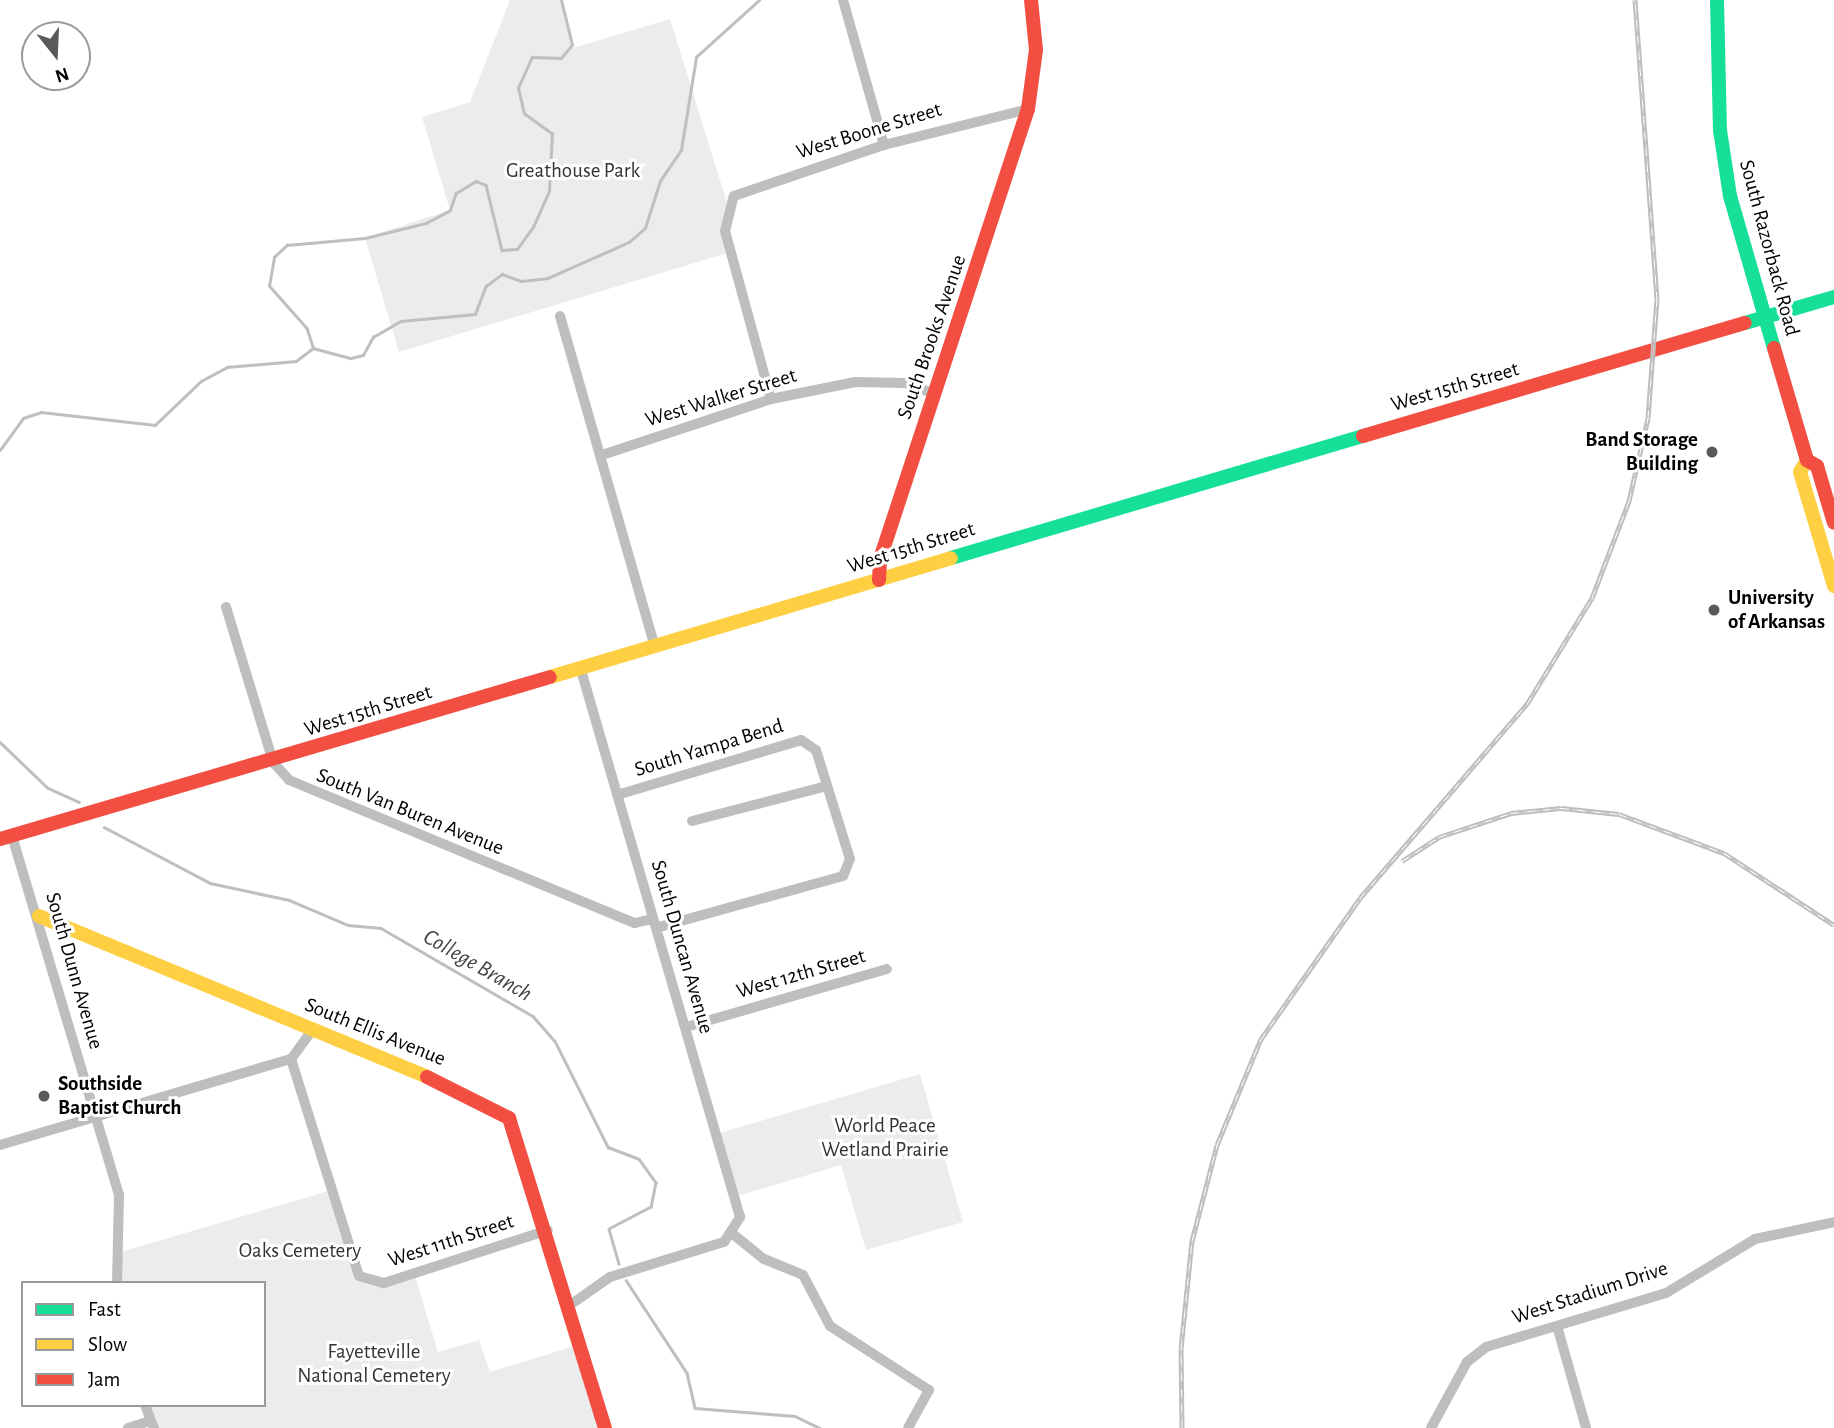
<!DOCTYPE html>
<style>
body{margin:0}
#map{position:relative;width:1834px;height:1428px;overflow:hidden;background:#fff;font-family:"Alegreya Sans",sans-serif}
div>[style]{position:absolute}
.green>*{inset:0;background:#ececec}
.stream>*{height:2.5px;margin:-1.25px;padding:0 1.25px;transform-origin:1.25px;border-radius:1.25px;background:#bfbfbf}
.street>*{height:10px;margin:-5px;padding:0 5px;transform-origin:5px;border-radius:5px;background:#bebebe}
.fast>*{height:14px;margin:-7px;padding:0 7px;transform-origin:7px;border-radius:7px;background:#16e098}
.slow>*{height:14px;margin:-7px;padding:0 7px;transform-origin:7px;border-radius:7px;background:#ffcf43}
.jam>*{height:14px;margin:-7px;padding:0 7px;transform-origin:7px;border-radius:7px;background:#f24e42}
.rail>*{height:5px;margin-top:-2.5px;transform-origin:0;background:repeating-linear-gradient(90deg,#fff 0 8px,#bebebe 0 16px);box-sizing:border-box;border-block:2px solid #bebebe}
.dots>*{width:19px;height:19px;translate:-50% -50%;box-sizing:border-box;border:4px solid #fff;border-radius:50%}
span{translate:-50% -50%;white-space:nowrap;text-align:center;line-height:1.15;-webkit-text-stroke:6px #fff;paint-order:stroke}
.street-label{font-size:21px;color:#000}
.park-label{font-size:21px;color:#333}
.poi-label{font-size:21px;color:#000;font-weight:700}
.right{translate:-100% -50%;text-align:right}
.left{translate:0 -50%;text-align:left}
.water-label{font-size:23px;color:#444;font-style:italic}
.legend{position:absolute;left:21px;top:1281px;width:245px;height:126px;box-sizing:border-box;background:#fff;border:2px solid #999;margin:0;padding:9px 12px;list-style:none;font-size:21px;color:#000}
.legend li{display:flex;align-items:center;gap:14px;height:35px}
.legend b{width:35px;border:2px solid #999}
.north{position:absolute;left:21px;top:21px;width:70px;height:70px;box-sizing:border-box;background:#fff;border:2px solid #999;border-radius:50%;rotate:162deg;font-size:19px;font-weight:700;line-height:28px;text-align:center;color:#000}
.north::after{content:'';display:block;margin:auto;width:24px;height:32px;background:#595959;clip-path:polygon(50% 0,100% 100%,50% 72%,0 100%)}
</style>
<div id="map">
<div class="green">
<div style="clip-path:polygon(510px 0,561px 0,573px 48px,670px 19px,728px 206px,731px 252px,399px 352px,365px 238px,450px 210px,422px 117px,470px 102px)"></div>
<div style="clip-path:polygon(920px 1074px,963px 1222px,866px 1250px,841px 1165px,734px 1197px,716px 1134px)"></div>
<div style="clip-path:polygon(332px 1190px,365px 1281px,414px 1273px,438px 1352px,479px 1340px,490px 1372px,581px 1344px,605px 1428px,154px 1428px,145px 1405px,264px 1405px,264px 1283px,117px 1283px,117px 1253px)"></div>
</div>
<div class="stream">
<div style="left:313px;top:348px;width:20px;rotate:-108deg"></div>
<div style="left:307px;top:329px;width:57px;rotate:-131.5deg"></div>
<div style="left:269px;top:286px;width:29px;rotate:-80deg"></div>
<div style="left:274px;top:257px;width:18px;rotate:-43deg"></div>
<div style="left:287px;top:245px;width:78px;rotate:-5.1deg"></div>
<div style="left:365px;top:238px;width:63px;rotate:-13.8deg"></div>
<div style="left:426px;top:223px;width:27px;rotate:-28deg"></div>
<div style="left:450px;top:210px;width:18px;rotate:-71deg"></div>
<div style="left:456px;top:193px;width:23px;rotate:-31deg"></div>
<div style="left:476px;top:181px;width:11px;rotate:22deg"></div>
<div style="left:486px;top:185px;width:67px;rotate:76.2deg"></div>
<div style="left:502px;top:250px;width:15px;rotate:-4deg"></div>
<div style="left:517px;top:249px;width:27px;rotate:-54deg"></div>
<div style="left:533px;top:227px;width:39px;rotate:-66deg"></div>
<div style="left:549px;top:191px;width:57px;rotate:-87deg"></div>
<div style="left:552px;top:134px;width:34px;rotate:-144deg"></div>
<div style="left:524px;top:114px;width:27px;rotate:-103deg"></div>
<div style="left:518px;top:88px;width:34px;rotate:-66deg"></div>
<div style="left:532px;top:57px;width:29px;rotate:2deg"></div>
<div style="left:561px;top:58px;width:17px;rotate:-50deg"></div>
<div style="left:572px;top:45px;width:46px;rotate:-103.7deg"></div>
<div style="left:0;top:450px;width:39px;rotate:-54deg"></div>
<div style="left:23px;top:418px;width:19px;rotate:-18deg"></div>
<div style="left:41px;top:412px;width:115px;rotate:6.5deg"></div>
<div style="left:155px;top:425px;width:64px;rotate:-43.7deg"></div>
<div style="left:201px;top:381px;width:30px;rotate:-28deg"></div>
<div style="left:227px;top:367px;width:69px;rotate:-5deg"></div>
<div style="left:296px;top:361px;width:21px;rotate:-37deg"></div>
<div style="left:313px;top:348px;width:39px;rotate:15deg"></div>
<div style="left:351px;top:358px;width:12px;rotate:-14deg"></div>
<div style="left:363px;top:355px;width:21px;rotate:-61deg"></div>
<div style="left:373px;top:337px;width:32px;rotate:-30deg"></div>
<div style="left:401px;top:321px;width:74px;rotate:-5.4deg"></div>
<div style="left:475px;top:314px;width:30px;rotate:-69deg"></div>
<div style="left:486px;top:286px;width:20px;rotate:-37deg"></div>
<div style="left:502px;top:274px;width:20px;rotate:20deg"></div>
<div style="left:521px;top:281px;width:27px;rotate:-6deg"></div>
<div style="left:548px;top:278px;width:89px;rotate:-24deg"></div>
<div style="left:629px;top:242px;width:21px;rotate:-41deg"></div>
<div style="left:645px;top:228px;width:49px;rotate:-72.3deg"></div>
<div style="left:660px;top:181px;width:37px;rotate:-56deg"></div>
<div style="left:681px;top:150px;width:94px;rotate:-80.8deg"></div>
<div style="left:696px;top:57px;width:85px;rotate:-42.1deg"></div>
<div style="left:0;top:742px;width:66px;rotate:43.8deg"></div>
<div style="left:48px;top:788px;width:34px;rotate:24deg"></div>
<div style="left:104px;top:827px;width:120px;rotate:27.8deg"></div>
<div style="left:210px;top:883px;width:81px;rotate:12.1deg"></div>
<div style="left:289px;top:900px;width:64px;rotate:23deg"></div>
<div style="left:348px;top:925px;width:33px;rotate:5deg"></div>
<div style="left:381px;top:928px;width:176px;rotate:30.1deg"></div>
<div style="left:533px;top:1016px;width:33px;rotate:49deg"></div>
<div style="left:555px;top:1041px;width:119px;rotate:63.4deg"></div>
<div style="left:608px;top:1147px;width:33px;rotate:21deg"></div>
<div style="left:639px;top:1159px;width:29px;rotate:54deg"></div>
<div style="left:656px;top:1182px;width:25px;rotate:101deg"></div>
<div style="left:651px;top:1207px;width:47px;rotate:152.4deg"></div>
<div style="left:609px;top:1229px;width:36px;rotate:74deg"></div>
<div style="left:626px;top:1280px;width:111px;rotate:56.7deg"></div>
<div style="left:687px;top:1373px;width:36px;rotate:77deg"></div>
<div style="left:695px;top:1408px;width:100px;rotate:4.6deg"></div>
<div style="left:795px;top:1416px;width:28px;rotate:26deg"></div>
</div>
<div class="street">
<div style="left:843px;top:0;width:151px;rotate:74.2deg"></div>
<div style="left:560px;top:316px;width:345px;rotate:74deg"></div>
<div style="left:771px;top:399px;width:174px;rotate:-105.3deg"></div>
<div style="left:725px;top:231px;width:36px;rotate:-76deg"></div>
<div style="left:734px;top:196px;width:158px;rotate:-18.8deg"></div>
<div style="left:884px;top:145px;width:148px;rotate:-14deg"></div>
<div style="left:602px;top:455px;width:178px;rotate:-18.3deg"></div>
<div style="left:771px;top:399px;width:86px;rotate:-11.4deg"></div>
<div style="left:855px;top:382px;width:51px;rotate:1.1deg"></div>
<div style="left:906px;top:383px;width:30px;rotate:21deg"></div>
<div style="left:226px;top:607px;width:162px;rotate:73.1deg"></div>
<div style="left:273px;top:762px;width:24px;rotate:48deg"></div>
<div style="left:289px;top:780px;width:374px;rotate:22.5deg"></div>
<div style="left:635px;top:923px;width:18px;rotate:-13deg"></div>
<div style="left:617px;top:795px;width:192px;rotate:-16.6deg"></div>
<div style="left:801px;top:740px;width:18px;rotate:34deg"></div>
<div style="left:816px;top:750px;width:114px;rotate:72.7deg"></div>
<div style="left:850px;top:859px;width:18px;rotate:112deg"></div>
<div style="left:843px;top:876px;width:194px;rotate:164.5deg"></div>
<div style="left:692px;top:821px;width:139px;rotate:-14.5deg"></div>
<div style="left:12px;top:836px;width:375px;rotate:73.4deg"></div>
<div style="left:119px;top:1195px;width:88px;rotate:91.3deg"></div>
<div style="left:686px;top:1027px;width:209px;rotate:-16.1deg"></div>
<div style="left:313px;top:1029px;width:37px;rotate:126deg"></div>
<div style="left:291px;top:1059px;width:227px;rotate:72.6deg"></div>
<div style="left:359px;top:1276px;width:26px;rotate:16deg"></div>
<div style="left:384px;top:1283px;width:172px;rotate:-17.9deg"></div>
<div style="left:0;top:1145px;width:303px;rotate:-16.5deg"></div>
<div style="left:734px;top:1235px;width:38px;rotate:39deg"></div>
<div style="left:764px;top:1259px;width:42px;rotate:22.3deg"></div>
<div style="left:803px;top:1275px;width:58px;rotate:62.1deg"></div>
<div style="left:830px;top:1326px;width:118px;rotate:32.9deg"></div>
<div style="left:929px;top:1390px;width:43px;rotate:118.9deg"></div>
<div style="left:570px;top:1305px;width:49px;rotate:-35deg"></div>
<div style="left:610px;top:1277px;width:119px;rotate:-17.1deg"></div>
<div style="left:724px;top:1242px;width:30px;rotate:-57deg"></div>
<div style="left:740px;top:1217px;width:570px;rotate:-106.21deg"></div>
<div style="left:1557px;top:1326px;width:106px;rotate:74.1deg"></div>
<div style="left:145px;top:1405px;width:25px;rotate:69deg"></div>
<div style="left:128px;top:1428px;width:23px;rotate:-18deg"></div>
<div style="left:1431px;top:1428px;width:75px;rotate:-61.4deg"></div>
<div style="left:1467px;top:1362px;width:24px;rotate:-38deg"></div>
<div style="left:1486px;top:1347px;width:188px;rotate:-16.7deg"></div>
<div style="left:1666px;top:1293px;width:104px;rotate:-31.2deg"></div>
<div style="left:1755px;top:1239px;width:81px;rotate:-12.1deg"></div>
</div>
<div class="fast">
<div style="left:1717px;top:0;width:130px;rotate:88.7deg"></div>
<div style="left:1720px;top:130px;width:67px;rotate:81.4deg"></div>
<div style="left:1730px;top:196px;width:158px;rotate:73.9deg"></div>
<div style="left:1745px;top:323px;width:93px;rotate:-16.3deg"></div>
<div style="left:951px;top:558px;width:430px;rotate:-16.5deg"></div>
</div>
<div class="slow">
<div style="left:1807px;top:460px;width:14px;rotate:120deg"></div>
<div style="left:1800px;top:472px;width:119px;rotate:73.4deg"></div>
<div style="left:550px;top:677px;width:418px;rotate:-16.5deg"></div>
<div style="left:39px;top:916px;width:420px;rotate:22.5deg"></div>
</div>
<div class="jam">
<div style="left:1774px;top:348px;width:117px;rotate:73.6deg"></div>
<div style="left:1807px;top:460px;width:12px;rotate:31deg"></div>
<div style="left:1817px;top:466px;width:59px;rotate:73.4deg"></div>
<div style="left:1363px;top:436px;width:398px;rotate:-16.5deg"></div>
<div style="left:879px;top:580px;width:21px;rotate:-87deg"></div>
<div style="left:880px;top:559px;width:474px;rotate:-71.8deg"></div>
<div style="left:1028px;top:109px;width:60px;rotate:-82.3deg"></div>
<div style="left:1036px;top:50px;width:50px;rotate:-95.7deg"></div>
<div style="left:0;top:839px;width:573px;rotate:-16.41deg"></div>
<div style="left:427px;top:1077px;width:92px;rotate:26.6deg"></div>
<div style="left:509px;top:1118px;width:325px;rotate:72.8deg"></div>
</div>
<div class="rail">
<div style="left:1402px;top:861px;width:44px;rotate:-33deg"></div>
<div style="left:1439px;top:837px;width:76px;rotate:-18.4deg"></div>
<div style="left:1511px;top:813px;width:50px;rotate:-5.7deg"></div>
<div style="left:1561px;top:808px;width:58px;rotate:5.9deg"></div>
<div style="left:1619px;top:814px;width:112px;rotate:20.4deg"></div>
<div style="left:1724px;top:853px;width:131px;rotate:33.2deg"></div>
<div style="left:1182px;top:1428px;width:79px;rotate:-90.7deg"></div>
<div style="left:1181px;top:1349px;width:109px;rotate:-84.2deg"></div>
<div style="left:1192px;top:1241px;width:99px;rotate:-75.4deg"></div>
<div style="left:1217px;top:1145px;width:115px;rotate:-67.5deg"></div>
<div style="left:1261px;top:1039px;width:172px;rotate:-54.9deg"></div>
<div style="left:1360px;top:898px;width:256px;rotate:-49.3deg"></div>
<div style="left:1527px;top:704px;width:124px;rotate:-58.5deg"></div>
<div style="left:1592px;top:598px;width:104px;rotate:-69.1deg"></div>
<div style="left:1629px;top:501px;width:85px;rotate:-77.1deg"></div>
<div style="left:1648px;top:418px;width:119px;rotate:-85.7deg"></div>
<div style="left:1657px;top:299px;width:300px;rotate:-94.2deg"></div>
</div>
<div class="dots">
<div style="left:1712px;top:452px;background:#595959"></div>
<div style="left:1714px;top:610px;background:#595959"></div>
<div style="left:44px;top:1096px;background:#595959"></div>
</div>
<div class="street-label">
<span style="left:869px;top:131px;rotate:-17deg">West Boone Street</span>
<span style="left:1769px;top:248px;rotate:75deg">South Razorback Road</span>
<span style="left:932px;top:337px;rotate:-71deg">South Brooks Avenue</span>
<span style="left:1455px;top:387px;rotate:-16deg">West 15th Street</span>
<span style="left:721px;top:398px;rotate:-17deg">West Walker Street</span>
<span style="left:911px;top:548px;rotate:-17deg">West 15th Street</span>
<span style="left:368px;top:711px;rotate:-17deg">West 15th Street</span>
<span style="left:709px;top:748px;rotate:-17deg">South Yampa Bend</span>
<span style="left:410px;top:812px;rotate:22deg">South Van Buren Avenue</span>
<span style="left:682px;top:947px;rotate:74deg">South Duncan Avenue</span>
<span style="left:74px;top:971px;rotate:74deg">South Dunn Avenue</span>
<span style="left:801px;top:974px;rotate:-16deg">West 12th Street</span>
<span style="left:375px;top:1032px;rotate:22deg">South Ellis Avenue</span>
<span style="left:451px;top:1241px;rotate:-18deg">West 11th Street</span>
<span style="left:1590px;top:1293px;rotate:-18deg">West Stadium Drive</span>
</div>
<div class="park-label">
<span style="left:573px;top:171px">Greathouse Park</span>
<span style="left:885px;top:1138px">World Peace<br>Wetland Prairie</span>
<span style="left:300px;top:1251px">Oaks Cemetery</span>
<span style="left:374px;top:1364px">Fayetteville<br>National Cemetery</span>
</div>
<div class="poi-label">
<span class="right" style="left:1698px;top:452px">Band Storage<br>Building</span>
<span class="left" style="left:1728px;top:610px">University<br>of Arkansas</span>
<span class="left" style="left:58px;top:1096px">Southside<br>Baptist Church</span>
</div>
<div class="water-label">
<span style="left:477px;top:966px;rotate:30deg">College Branch</span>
</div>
<ul class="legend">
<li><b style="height:9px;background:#16e098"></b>Fast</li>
<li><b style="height:9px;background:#ffcf43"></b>Slow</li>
<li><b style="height:9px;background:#f24e42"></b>Jam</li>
</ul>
<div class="north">N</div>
</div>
